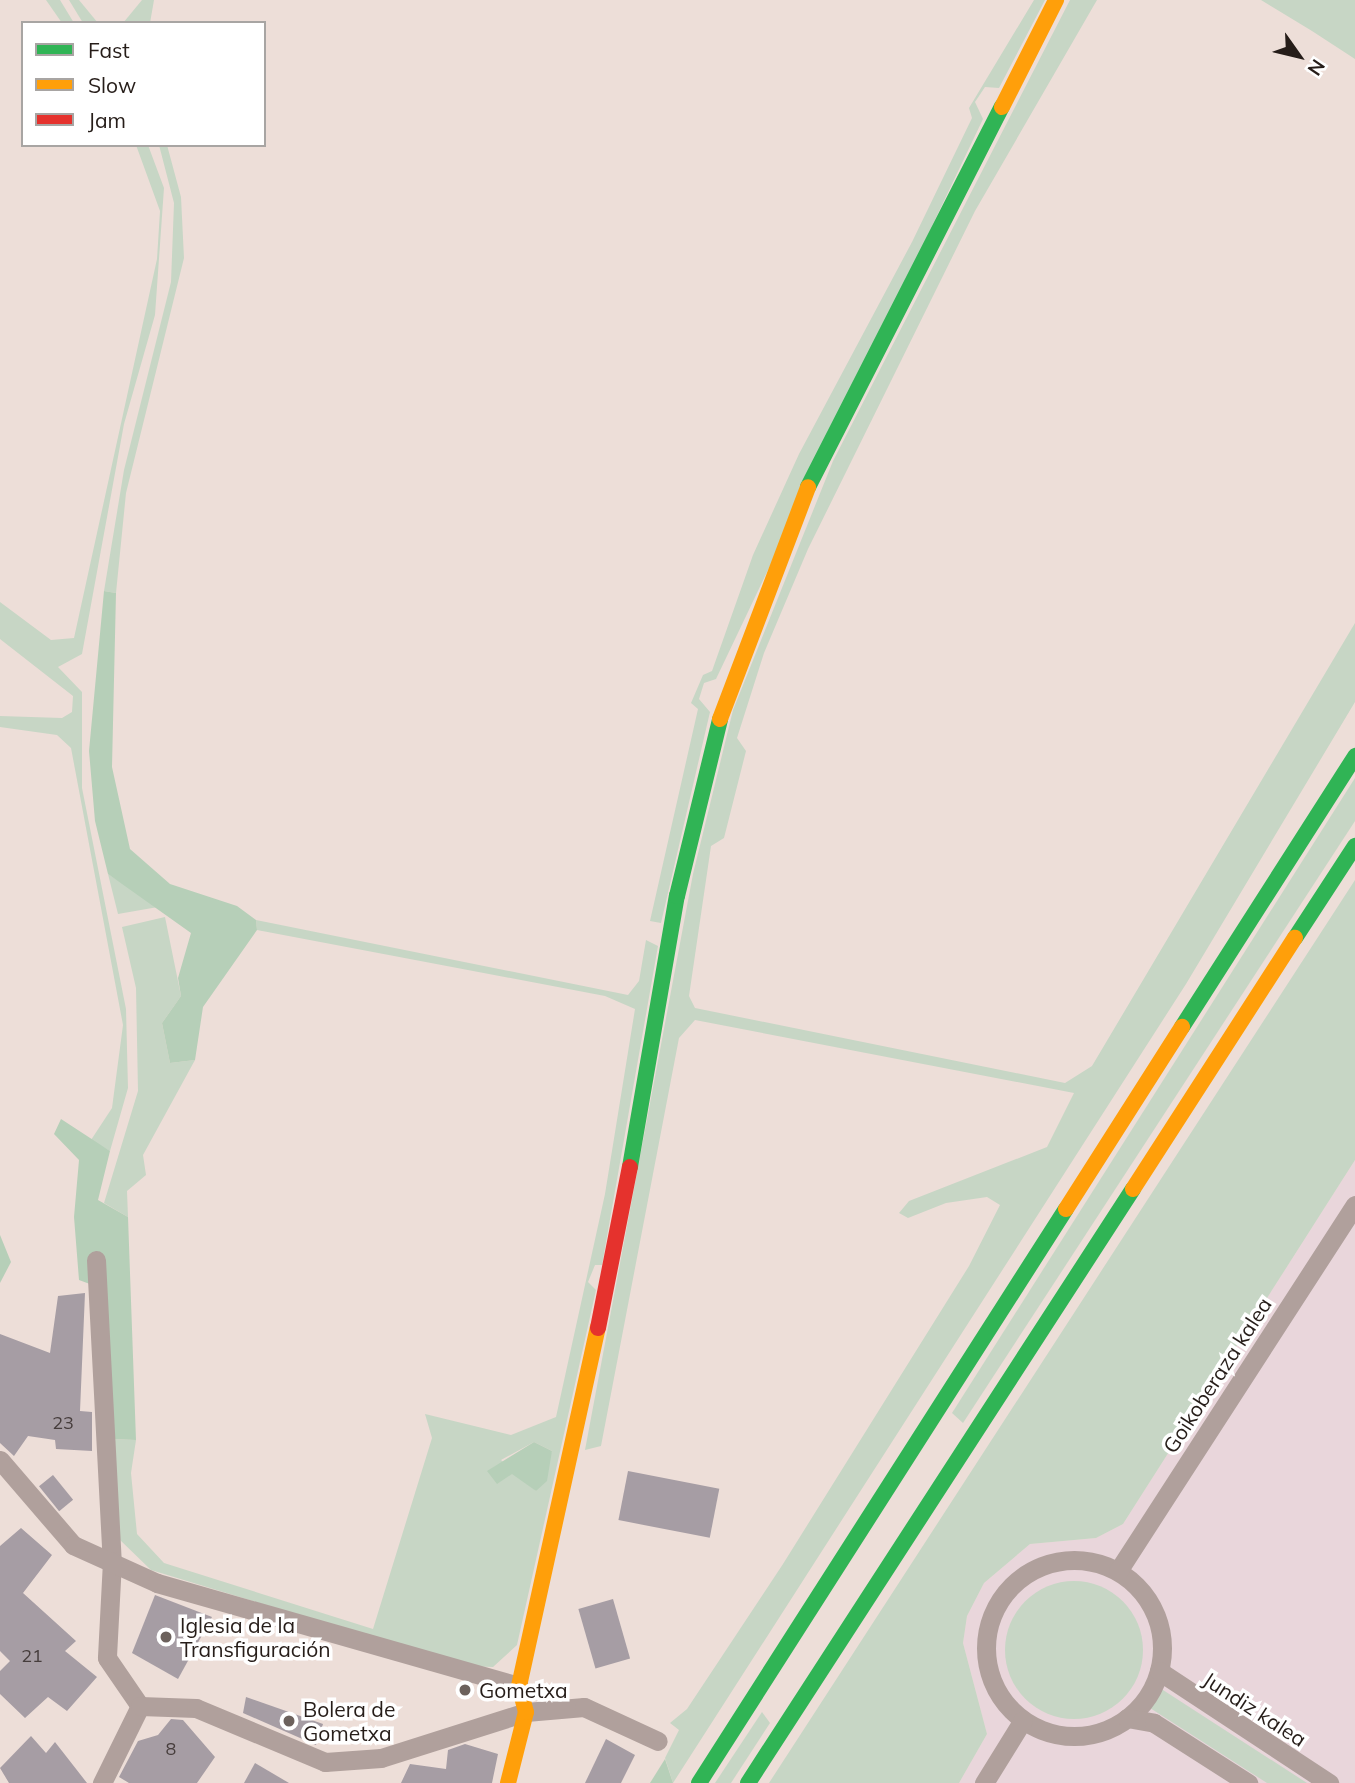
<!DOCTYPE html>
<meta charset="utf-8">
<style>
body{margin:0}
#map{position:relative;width:1355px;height:1783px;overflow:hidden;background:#edded8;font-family:Mulish,sans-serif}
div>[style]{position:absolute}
.industrial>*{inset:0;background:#e9d6db}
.green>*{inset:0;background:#c7d6c5}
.round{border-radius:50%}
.forest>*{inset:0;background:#b6cfb8}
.building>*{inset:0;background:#a69da4;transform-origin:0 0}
.street>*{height:19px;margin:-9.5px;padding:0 9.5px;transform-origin:9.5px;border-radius:9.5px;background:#b0a09c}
.street>.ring{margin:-9.5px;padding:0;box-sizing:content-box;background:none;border:19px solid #b0a09c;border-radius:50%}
.fast>*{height:16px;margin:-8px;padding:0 8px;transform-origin:8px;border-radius:8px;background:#30b455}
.slow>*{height:16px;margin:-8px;padding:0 8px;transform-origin:8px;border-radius:8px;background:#ff9f0a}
.jam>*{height:16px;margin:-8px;padding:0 8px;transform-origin:8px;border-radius:8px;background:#e5322d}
.dots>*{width:19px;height:19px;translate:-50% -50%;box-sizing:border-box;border:4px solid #fff;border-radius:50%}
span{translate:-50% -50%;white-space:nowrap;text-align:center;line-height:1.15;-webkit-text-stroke:7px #fff;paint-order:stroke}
.number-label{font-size:18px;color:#463d3c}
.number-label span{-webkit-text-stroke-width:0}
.street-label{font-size:21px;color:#261d19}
.poi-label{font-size:21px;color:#261d19}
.left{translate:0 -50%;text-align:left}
.legend{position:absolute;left:21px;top:21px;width:245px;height:126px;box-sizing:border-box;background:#fff;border:2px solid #a8a5a3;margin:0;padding:9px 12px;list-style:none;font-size:21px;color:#261d19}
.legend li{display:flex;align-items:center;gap:14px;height:35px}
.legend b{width:35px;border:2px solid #a8a5a3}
.north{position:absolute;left:1264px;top:21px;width:70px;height:70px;-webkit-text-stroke:5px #fff;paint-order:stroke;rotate:124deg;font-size:19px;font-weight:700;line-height:28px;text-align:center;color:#261d19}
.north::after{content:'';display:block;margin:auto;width:24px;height:32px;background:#261d19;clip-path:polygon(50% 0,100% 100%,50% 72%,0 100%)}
</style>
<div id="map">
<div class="industrial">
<div style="clip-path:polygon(1355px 1160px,1355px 1783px,959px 1783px,987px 1734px,963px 1643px,967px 1616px,984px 1583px,1030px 1544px,1096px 1538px,1123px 1524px)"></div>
</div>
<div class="green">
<div style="clip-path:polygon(46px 0,60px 0,74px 23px,62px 23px)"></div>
<div style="clip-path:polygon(69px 0,79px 0,98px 23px,83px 23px)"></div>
<div style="clip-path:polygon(142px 0,154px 0,150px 23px,123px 23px)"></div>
<div style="clip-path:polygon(1034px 0,1045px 0,999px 88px,985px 87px,975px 102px,983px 119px,716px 679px,704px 683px,699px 699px,710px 712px,661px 923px,650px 921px,698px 709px,691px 703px,703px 675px,712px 671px,753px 555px,799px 454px,912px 242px,972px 118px,969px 108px)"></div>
<div style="clip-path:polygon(1070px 0,1097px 0,975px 211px,808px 549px,764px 653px,737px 738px,746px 751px,724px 838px,711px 846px,689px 996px,695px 1008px,1065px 1083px,1092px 1066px,1355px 623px,1355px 702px,1186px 984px,673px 1783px,665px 1758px,679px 1730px,670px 1723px,687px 1709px,783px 1564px,969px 1266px,1000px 1205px,987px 1197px,946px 1203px,908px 1218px,899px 1213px,909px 1201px,1047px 1147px,1074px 1093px,695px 1020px,679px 1038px,601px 1446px,585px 1450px,693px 874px,733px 710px,833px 461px)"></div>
<div style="clip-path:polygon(1261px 0,1355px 0,1355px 59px,1312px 31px)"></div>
<div style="clip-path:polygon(136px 145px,148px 145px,164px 188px,155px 315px,124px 424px,82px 654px,58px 667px,82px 692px,82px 788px,126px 1009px,128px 1088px,110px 1151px,91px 1140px,112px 1108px,123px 1025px,71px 748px,57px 735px,0 727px,0 716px,62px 718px,72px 712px,73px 696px,0 639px,0 602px,51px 640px,74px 638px,157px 259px,160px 211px)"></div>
<div style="clip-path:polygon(159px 145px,167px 145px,181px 197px,184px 258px,126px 493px,116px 593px,104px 591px,124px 470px,171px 282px,174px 203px)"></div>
<div style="clip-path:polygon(1355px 778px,1355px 821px,963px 1423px,952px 1413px)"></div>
<div style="clip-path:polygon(108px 874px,139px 894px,158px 907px,118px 914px)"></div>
<div style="clip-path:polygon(1355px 880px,1355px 1160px,1123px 1524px,1096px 1538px,1030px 1544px,984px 1583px,967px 1616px,963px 1643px,987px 1734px,959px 1783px,769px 1783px)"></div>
<div style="clip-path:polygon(165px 917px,181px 996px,162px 1023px,170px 1063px,195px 1060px,143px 1155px,146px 1175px,127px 1191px,128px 1217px,104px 1203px,138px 1091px,136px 988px,122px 927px)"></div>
<div style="clip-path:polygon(evenodd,256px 920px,628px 995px,639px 981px,646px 940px,658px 946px,602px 1265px,595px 1265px,588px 1282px,596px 1290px,517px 1645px,493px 1667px,465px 1666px,151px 1570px,119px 1539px,112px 1439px,136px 1440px,131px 1473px,137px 1534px,164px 1563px,373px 1629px,432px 1438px,425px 1414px,511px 1435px,556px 1417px,605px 1194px,635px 1009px,605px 996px,257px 930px,256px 920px,534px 1442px,552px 1451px,536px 1491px,501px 1460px,534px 1442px)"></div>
<div class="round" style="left:1005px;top:1581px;width:138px;height:138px"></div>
<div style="clip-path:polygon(1162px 1690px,1163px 1690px,1307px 1783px,1267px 1783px,1150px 1708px)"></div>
<div style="clip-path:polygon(762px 1712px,770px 1723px,731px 1783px,715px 1783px)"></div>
</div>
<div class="forest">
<div style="clip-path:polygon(104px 591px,116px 593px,112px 767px,130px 849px,170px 884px,237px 906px,256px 920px,257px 930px,203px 1007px,195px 1060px,170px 1063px,162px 1023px,181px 996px,178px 978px,191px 933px,108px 874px,95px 821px,89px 751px)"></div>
<div style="clip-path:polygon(61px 1119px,110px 1151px,98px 1200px,128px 1217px,136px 1440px,112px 1439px,106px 1290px,79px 1280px,74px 1217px,79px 1160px,54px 1134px)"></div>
<div style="clip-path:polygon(0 1235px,11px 1262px,0 1283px)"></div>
<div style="clip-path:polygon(534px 1442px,552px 1451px,547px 1481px,536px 1491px,512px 1474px,497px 1484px,487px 1471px)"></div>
<div style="clip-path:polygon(665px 1759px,673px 1783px,650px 1783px)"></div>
</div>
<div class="building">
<div style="clip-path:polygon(85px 1293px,80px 1411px,92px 1412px,92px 1451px,56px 1449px,55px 1440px,28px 1436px,14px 1456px,0 1443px,0 1334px,50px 1353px,58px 1296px)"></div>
<div style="left:628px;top:1471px;width:93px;height:50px;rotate:11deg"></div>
<div style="left:53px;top:1475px;width:32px;height:18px;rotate:51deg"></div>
<div style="clip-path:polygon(21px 1528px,52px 1555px,23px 1593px,76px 1641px,65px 1651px,97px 1677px,67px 1711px,48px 1697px,25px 1718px,0 1694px,0 1671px,10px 1661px,0 1651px,0 1546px)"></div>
<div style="clip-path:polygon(155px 1595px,212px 1617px,178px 1679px,132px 1653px)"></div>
<div style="left:613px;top:1599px;width:62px;height:36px;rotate:74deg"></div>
<div style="clip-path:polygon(246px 1697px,323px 1724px,316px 1745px,243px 1713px)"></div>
<div style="clip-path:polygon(171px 1719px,183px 1720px,215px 1757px,197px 1783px,129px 1783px,119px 1777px,138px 1741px,158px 1735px)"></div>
<div style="clip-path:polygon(31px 1736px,46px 1753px,55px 1742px,87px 1783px,9px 1783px,0 1768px)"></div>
<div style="clip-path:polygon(606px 1739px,635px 1755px,621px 1783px,585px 1783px)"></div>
<div style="clip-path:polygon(465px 1744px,498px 1754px,492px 1783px,401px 1783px,410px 1764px,446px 1769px,448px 1750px)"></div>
<div style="clip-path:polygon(255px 1763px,289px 1783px,244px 1783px)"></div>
</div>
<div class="street">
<div style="left:96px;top:1260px;width:301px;rotate:87deg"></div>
<div style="left:112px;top:1561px;width:97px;rotate:93deg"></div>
<div style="left:107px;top:1658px;width:58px;rotate:55.5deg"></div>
<div style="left:140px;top:1706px;width:86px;rotate:116.3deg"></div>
<div style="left:0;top:1460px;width:112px;rotate:49.3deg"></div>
<div style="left:73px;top:1545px;width:92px;rotate:24.3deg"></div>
<div style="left:157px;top:1583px;width:376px;rotate:15.9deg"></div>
<div class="ring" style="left:986px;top:1560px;width:157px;height:157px"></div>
<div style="left:1118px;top:1571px;width:436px;rotate:-57.1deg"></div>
<div style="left:1159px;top:1671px;width:204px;rotate:33.4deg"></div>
<div style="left:140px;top:1706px;width:56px;rotate:2deg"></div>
<div style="left:196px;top:1708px;width:140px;rotate:22.7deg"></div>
<div style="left:325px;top:1762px;width:56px;rotate:-4.1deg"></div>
<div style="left:381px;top:1758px;width:152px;rotate:-17.6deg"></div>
<div style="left:526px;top:1712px;width:58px;rotate:-4.9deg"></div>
<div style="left:584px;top:1707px;width:81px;rotate:24.7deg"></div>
<div style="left:1127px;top:1718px;width:27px;rotate:10deg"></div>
<div style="left:1154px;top:1723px;width:112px;rotate:32.6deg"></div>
<div style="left:984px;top:1783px;width:74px;rotate:-58.2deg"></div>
</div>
<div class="fast">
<div style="left:808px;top:487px;width:427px;rotate:-63deg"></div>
<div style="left:1295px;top:938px;width:110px;rotate:-56.9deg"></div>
<div style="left:1182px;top:1027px;width:322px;rotate:-57.4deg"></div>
<div style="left:630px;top:1167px;width:275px;rotate:-80.2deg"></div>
<div style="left:677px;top:896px;width:182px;rotate:-76.3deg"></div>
<div style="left:699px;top:1783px;width:681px;rotate:-57.41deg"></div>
<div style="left:748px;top:1783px;width:708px;rotate:-57.05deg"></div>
</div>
<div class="slow">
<div style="left:1002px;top:107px;width:120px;rotate:-63.2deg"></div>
<div style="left:720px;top:719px;width:248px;rotate:-69.2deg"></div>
<div style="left:1133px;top:1189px;width:299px;rotate:-57.2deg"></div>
<div style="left:1066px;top:1209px;width:216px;rotate:-57.5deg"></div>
<div style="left:508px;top:1783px;width:73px;rotate:-75.8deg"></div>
<div style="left:526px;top:1712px;width:27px;rotate:-105deg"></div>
<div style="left:519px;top:1686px;width:367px;rotate:-77.6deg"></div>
</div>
<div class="jam">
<div style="left:598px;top:1328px;width:164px;rotate:-78.8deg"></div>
</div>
<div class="dots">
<div style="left:166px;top:1637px;background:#6c615c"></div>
<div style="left:465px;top:1690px;background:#6c615c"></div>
<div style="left:289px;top:1721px;background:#6c615c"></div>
</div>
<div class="number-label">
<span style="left:63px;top:1423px">23</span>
<span style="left:32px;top:1656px">21</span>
<span style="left:171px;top:1749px">8</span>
</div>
<div class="street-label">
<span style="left:1217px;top:1375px;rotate:-57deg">Goikoberaza kalea</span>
<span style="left:1255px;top:1709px;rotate:33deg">Jundiz kalea</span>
</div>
<div class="poi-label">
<span class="left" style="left:180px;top:1637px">Iglesia de la<br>Transfiguración</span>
<span class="left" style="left:479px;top:1690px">Gometxa</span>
<span class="left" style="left:303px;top:1721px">Bolera de<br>Gometxa</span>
</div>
<ul class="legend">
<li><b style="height:9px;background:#30b455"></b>Fast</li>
<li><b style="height:9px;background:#ff9f0a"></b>Slow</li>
<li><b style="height:9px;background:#e5322d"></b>Jam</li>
</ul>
<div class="north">N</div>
</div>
